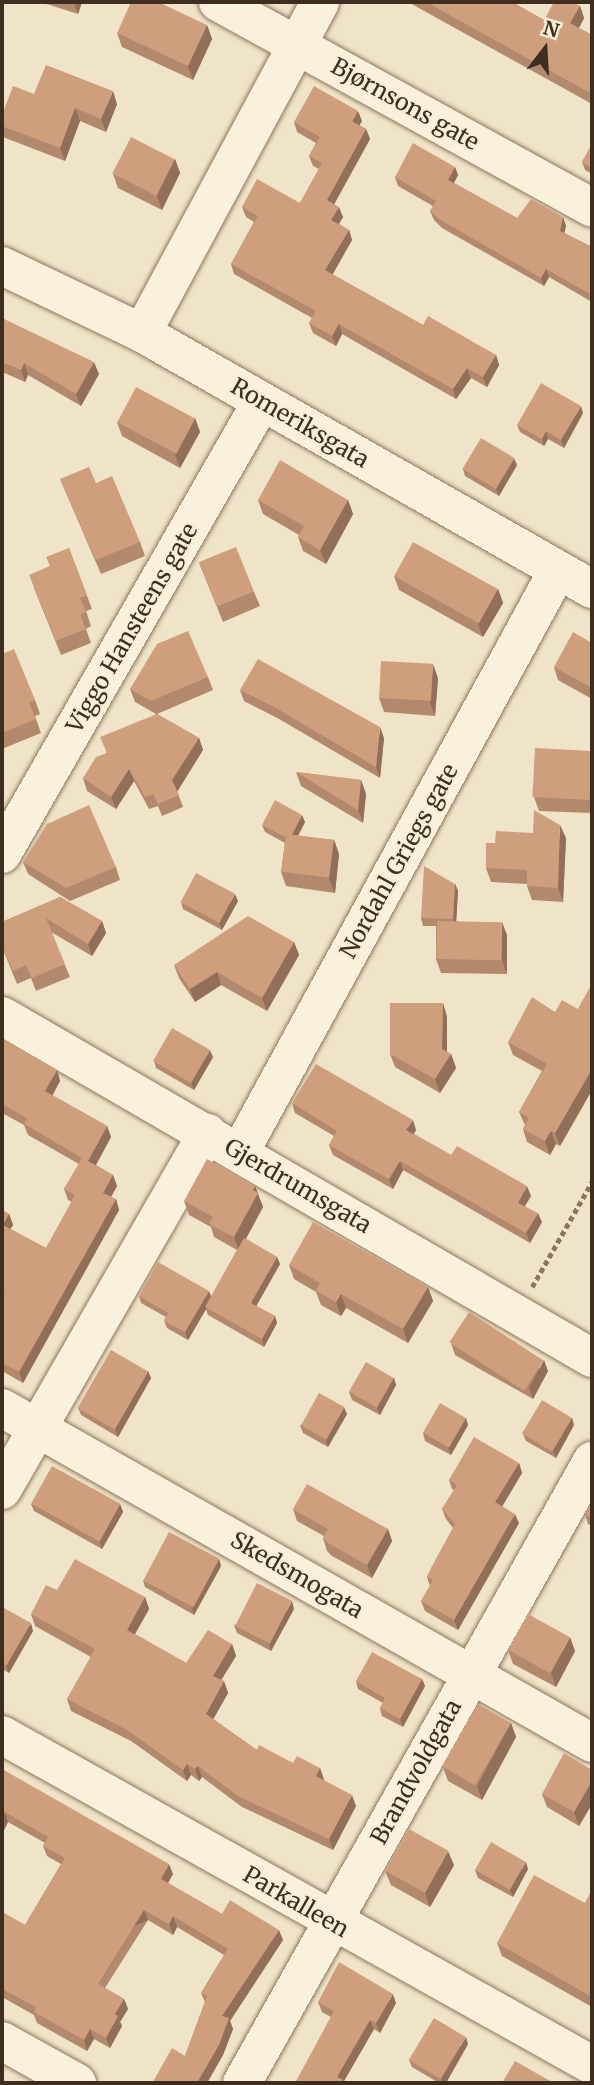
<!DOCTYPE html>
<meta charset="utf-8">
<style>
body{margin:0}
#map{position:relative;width:594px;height:2085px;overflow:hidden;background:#f0e4c8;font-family:Merriweather,serif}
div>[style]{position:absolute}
.path>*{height:4.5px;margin-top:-2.25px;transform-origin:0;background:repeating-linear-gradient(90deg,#8d765c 0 5px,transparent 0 8.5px)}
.roads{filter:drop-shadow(0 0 2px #8d765c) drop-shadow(0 0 2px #8d765c)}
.minor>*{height:38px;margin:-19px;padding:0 19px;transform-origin:19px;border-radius:19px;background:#faf1dc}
.wall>*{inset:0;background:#b2896c}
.shaded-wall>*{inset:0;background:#916f58;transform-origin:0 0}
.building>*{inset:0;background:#cf9f7d;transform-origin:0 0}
span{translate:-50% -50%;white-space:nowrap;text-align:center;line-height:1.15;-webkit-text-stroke:5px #f7eed8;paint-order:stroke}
.street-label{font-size:23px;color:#3d2e20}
.frame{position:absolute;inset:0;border:4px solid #3d2e20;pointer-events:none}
.north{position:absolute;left:510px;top:14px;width:70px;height:70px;-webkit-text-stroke:5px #f7eed8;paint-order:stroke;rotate:17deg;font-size:19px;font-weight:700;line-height:28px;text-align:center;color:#3d2e20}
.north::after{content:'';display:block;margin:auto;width:24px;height:32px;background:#3d2e20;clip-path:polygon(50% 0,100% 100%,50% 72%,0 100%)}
</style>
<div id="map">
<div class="path">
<div style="left:532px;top:1287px;width:121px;rotate:-60.3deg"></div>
</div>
<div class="roads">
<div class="minor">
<div style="left:218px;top:2px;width:427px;rotate:28.8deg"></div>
<div style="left:2px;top:266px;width:155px;rotate:25.6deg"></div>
<div style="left:142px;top:333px;width:518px;rotate:29.64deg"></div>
<div style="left:142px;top:333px;width:376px;rotate:-61.7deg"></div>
<div style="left:2px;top:854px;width:522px;rotate:-60.15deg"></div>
<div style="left:2px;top:1016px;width:682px;rotate:30.1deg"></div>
<div style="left:240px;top:1152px;width:663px;rotate:-61.35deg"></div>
<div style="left:2px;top:1408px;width:678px;rotate:29.59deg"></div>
<div style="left:2px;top:1490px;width:412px;rotate:-60.1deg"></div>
<div style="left:2px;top:1735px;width:676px;rotate:29.22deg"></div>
<div style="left:2px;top:2041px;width:86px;rotate:29.2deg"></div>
<div style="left:242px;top:2083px;width:714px;rotate:-60.63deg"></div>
</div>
</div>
<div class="wall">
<div style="clip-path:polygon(40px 2px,82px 2px,78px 14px)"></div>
<div style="clip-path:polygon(408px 2px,512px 2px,544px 20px,580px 6px,584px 18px,579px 28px,592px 35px,592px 104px)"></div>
<div style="clip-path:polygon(207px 25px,212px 39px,193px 80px,122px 47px,117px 33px)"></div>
<div style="clip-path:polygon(117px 104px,106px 132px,80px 121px,65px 161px,3px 137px,2px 135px,2px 115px)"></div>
<div style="clip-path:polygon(362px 121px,359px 125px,366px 129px,370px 139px,334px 204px,343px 217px,339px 224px,349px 230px,352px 240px,332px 274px,423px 325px,496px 355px,499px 365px,487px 387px,471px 378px,456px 399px,342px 334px,336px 346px,313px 333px,309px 323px,312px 318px,234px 274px,231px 264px,254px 222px,246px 217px,242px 207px,300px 203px,319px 169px,313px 166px,309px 156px,316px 143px,297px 132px,294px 122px)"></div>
<div style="clip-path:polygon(592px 144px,592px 174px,585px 170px,582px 162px)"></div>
<div style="clip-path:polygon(175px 159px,180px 173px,162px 210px,118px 188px,113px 174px)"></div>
<div style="clip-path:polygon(455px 167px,458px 175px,454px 183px,517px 218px,563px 217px,566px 226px,564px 233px,592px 247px,592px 302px,549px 277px,544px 286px,442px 228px,434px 220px,430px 211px,433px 206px,398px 186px,395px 177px)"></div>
<div style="clip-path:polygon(2px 318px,99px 374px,81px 406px,28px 375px,25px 382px,2px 372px)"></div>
<div style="clip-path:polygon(583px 413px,564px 448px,548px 439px,544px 446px,520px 432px,517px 425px)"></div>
<div style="clip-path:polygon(195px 418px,200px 432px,180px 468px,122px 436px,117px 422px)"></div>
<div style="clip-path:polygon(517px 465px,499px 496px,465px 476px,463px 469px)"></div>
<div style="clip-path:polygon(60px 479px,96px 483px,140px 542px,145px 556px,101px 574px)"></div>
<div style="clip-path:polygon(258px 500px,348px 500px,353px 514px,326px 564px,303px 551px,298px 537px,299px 535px,263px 514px)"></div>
<div style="clip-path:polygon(69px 548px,92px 609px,86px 611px,91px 626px,86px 629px,91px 643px,61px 655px,34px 588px,50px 566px)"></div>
<div style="clip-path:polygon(199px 563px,254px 592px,260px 606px,223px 622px)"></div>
<div style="clip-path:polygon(394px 576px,498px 589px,503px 603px,483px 637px,399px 590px)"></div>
<div style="clip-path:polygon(592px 643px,592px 699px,558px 680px,554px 667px)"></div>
<div style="clip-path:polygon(2px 654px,35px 700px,40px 714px,35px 716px,41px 733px,2px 749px)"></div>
<div style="clip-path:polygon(208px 677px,213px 690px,157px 714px,199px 738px,203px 750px,177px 791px,183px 807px,162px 816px,158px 806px,149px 809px,134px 781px,116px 809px,87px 791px,83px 778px,106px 753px,156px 714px,135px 702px,130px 689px)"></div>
<div style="clip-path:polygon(438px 678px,435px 716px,384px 712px,379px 698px)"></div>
<div style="clip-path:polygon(240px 690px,384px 738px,380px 778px,279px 719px,244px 701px)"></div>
<div style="clip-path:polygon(592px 751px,592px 813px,539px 811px,534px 797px)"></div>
<div style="clip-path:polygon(296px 772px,361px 780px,366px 794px,363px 823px,301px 786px)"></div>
<div style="clip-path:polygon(305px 822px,298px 836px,334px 840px,339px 854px,335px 893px,286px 886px,281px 872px,285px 843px,265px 832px,262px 825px)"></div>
<div style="clip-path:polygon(566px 838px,563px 902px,532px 900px,527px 886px,527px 884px,491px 882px,486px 868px,495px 843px)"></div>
<div style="clip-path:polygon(23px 862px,116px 867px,120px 880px,70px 901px,28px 874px)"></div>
<div style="clip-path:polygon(455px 884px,458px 891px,456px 921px,507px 935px,507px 974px,441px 973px,436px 959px,436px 926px,423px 926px,421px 918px)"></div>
<div style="clip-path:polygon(60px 897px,102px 921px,106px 933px,92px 956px,51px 932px,70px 977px,36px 991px,31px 978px,17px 984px,2px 947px,2px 922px)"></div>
<div style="clip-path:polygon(238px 901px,222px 930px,183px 909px,181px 902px)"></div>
<div style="clip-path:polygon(294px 942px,299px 955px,267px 1011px,221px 985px,195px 1002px,179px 978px,174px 965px)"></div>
<div style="clip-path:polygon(592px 984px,592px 1090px,560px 1146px,556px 1144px,550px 1155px,527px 1142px,523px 1129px,525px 1125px,519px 1112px,542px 1071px,513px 1055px,508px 1042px,555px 1012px,578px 1009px)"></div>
<div style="clip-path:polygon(443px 1003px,447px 1017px,447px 1052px,451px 1054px,456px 1068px,440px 1093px,395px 1067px,390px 1054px)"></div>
<div style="clip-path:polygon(2px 1039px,57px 1070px,60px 1081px,52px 1095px,107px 1126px,111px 1137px,96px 1165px,113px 1175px,117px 1186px,111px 1197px,116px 1199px,119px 1210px,23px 1383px,2px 1371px,2px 1210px,9px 1214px,13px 1225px,10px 1229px,46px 1248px,72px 1202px,68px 1200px,64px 1189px,79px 1164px,28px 1135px,24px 1125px,2px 1113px)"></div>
<div style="clip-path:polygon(213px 1057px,194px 1090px,156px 1068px,154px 1061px)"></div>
<div style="clip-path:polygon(292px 1103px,416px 1130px,414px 1134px,451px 1155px,531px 1196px,525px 1206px,542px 1222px,530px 1243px,403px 1170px,393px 1189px,333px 1155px,329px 1145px,334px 1136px,295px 1113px)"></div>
<div style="clip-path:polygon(255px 1186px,263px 1207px,246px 1239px,277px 1257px,280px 1264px,256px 1306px,275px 1316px,277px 1323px,264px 1347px,208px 1315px,206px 1309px,188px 1340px,167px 1328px,164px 1321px,166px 1317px,141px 1303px,139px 1296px,211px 1297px,237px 1250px,214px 1237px,211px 1227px,189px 1215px,184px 1201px)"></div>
<div style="clip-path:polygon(289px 1265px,428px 1287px,433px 1301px,408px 1343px,346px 1308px,341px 1316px,321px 1305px,316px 1292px,294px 1279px)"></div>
<div style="clip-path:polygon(451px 1343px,548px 1371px,533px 1399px,455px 1355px)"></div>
<div style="clip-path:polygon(148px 1371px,151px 1378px,118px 1437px,81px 1415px,78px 1408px)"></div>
<div style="clip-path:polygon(394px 1378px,396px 1385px,380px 1415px,352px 1400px,349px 1392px)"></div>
<div style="clip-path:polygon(347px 1414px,328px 1447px,303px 1433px,300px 1425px)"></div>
<div style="clip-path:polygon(466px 1418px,468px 1425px,451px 1455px,425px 1441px,423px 1433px)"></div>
<div style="clip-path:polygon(572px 1418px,574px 1425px,556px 1458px,526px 1441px,523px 1434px)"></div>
<div style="clip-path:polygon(519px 1463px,522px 1473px,502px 1506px,519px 1523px,458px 1630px,425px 1611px,421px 1601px,430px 1586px,427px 1577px,453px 1528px,446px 1519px,442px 1509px,454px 1490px,452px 1489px,449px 1480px)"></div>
<div style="clip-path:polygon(592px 1501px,592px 1526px,588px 1524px,585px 1514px)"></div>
<div style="clip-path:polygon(31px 1504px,120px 1504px,123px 1512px,102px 1549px,34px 1511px)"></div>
<div style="clip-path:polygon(293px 1509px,388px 1529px,392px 1541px,372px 1578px,332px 1556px,327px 1551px,323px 1538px,324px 1536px,297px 1521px)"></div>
<div style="clip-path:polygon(219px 1559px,221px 1566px,194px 1615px,145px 1587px,143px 1580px)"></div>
<div style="clip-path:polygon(57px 1590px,145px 1597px,149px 1609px,135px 1634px,186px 1663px,232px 1644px,236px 1656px,221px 1680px,224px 1681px,228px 1693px,213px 1719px,257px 1750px,293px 1763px,320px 1768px,324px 1780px,356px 1806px,333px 1850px,242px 1807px,202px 1777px,199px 1781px,191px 1775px,187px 1781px,131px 1741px,71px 1711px,67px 1699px,91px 1657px,35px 1626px,31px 1614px)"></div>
<div style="clip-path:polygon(2px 1607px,33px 1631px,9px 1673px,2px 1669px)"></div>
<div style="clip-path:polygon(294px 1609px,271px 1651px,237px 1633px,234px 1625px)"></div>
<div style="clip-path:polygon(508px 1650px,575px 1651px,556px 1687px,513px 1664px)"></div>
<div style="clip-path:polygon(422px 1679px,425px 1686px,403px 1727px,382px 1716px,380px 1708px,383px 1703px,358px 1689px,356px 1681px)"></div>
<div style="clip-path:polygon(511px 1723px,516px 1737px,482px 1800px,448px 1781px,443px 1767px)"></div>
<div style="clip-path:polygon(2px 1769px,173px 1874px,168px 1883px,222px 1914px,283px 1940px,230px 2021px,233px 2029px,223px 2055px,207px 2083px,155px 2083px,154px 2080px,185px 2056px,205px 2002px,201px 1993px,224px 1955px,177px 1927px,173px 1935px,148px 1920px,105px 1988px,124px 1999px,128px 2009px,120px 2022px,122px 2026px,110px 2048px,94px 2039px,87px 2051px,37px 2023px,34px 2015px,2px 1997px,2px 1912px,25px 1925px,61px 1864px,47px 1856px,43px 1846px,45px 1843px,8px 1822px,2px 1834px)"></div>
<div style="clip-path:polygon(592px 1770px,592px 1804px,579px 1826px,547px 1807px,542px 1794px)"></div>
<div style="clip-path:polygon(454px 1865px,430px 1907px,391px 1885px,385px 1871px)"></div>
<div style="clip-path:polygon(528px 1869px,513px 1897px,478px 1878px,475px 1870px)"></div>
<div style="clip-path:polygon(592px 1892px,592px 2007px,502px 1956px,497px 1943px,585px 1903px)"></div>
<div style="clip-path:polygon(318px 2002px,396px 2003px,380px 2033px,374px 2029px,344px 2081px,312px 2054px,331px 2017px,322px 2012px)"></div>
<div style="clip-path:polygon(468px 2044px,446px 2083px,439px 2083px,412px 2067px,409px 2060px)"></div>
</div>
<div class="shaded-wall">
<div style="clip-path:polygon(74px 2px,82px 2px,78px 14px,74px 3px)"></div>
<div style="clip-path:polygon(580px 6px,584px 18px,575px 35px,570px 23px)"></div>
<div style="clip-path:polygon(207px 25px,212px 39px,193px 80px,188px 66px)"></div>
<div style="clip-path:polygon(113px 91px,117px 104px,106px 132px,101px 119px)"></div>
<div style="clip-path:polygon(75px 108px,80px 121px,65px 161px,60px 148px)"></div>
<div style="clip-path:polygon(358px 111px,362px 121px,356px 131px,352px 121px)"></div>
<div style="clip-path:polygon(366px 129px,370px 139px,331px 210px,327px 200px)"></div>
<div style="clip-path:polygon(175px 159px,180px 173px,162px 210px,157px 196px)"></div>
<div style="clip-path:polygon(455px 167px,458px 175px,451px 188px,448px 180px)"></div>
<div style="clip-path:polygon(339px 207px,343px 217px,335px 230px,331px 220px)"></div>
<div style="clip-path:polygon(563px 217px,566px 226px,563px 239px,560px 231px)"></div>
<div style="clip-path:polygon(349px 230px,352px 240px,329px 281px,325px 270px)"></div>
<div style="clip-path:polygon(546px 269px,549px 277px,544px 286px,541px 278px)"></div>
<div style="clip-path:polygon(339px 324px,342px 334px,336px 346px,332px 336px)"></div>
<div style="clip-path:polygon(496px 355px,499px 365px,487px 387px,483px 377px)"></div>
<div style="clip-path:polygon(94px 362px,99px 374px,81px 406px,76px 394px)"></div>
<div style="clip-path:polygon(24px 363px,28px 375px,25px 382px,21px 370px)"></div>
<div style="clip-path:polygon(467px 368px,471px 378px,456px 399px,453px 389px)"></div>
<div style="clip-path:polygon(581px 406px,583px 413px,564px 448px,561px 440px)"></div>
<div style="clip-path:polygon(195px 418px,200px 432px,180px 468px,175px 454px)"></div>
<div style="clip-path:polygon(546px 431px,548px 439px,544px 446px,542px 439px)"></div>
<div style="clip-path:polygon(514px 458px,517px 465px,499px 496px,496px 489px)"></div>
<div style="clip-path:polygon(348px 500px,353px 514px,326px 564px,320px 550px)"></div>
<div style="clip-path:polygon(498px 589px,503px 603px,483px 637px,478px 624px)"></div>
<div style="clip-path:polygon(433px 664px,438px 678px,435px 716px,430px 702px)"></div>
<div style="clip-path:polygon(380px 727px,384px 738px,380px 778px,376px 767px)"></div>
<div style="clip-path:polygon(199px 738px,203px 750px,177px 792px,172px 780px)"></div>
<div style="clip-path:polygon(129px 769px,134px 781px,116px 809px,111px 797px)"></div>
<div style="clip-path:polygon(361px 780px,366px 794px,363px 823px,358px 810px)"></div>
<div style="clip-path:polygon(302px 815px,305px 822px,292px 847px,289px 839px)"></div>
<div style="clip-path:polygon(560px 825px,566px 838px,563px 902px,558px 888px)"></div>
<div style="clip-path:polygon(334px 840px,339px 854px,335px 893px,329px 879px)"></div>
<div style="clip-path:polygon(455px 884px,458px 891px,456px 926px,453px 919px)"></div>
<div style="clip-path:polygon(235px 894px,238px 901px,222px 930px,219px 923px)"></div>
<div style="clip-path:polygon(102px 921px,106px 933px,92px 956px,88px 944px)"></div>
<div style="clip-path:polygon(502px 922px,507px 935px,507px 974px,502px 960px)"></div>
<div style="clip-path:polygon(294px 942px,299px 955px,267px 1011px,262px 998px)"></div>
<div style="clip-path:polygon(217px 972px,221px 985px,195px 1002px,190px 989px)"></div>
<div style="clip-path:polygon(443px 1003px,447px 1017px,447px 1060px,451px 1054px,456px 1068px,440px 1093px,435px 1079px,442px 1049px)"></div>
<div style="clip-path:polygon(210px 1050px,213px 1057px,194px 1090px,191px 1082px)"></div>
<div style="clip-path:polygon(592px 1069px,592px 1090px,560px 1146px,555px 1133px)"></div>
<div style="clip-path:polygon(57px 1070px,60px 1081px,49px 1102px,45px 1091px)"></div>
<div style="clip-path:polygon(413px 1120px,416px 1130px,410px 1140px,406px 1130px)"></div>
<div style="clip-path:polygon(107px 1126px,111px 1137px,92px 1172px,88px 1161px)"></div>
<div style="clip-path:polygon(551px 1131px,556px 1144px,550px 1155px,545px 1141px)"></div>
<div style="clip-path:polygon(400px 1161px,403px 1170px,393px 1189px,389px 1179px)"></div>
<div style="clip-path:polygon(113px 1175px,117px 1186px,107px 1204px,103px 1193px)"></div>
<div style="clip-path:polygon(255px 1186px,263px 1207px,239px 1251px,234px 1237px)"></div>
<div style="clip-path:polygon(527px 1186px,531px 1196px,521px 1212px,518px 1203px)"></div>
<div style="clip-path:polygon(116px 1199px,119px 1210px,23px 1383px,19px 1372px)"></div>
<div style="clip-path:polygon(538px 1213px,542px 1222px,530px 1243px,526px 1233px)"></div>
<div style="clip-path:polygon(9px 1214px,13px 1225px,6px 1236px,3px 1225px)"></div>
<div style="clip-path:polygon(277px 1257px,280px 1264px,254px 1310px,251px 1303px)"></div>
<div style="clip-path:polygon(428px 1287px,433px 1301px,408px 1343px,403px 1329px)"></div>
<div style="clip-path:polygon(209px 1291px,212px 1299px,188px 1340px,185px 1332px)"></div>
<div style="clip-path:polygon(341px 1294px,346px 1308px,341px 1316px,336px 1302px)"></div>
<div style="clip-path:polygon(275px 1316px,277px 1323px,264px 1347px,262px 1339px)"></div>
<div style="clip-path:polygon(544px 1360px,548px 1371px,533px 1399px,529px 1388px)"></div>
<div style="clip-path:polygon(148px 1371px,151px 1378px,118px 1437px,115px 1429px)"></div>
<div style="clip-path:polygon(394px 1378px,396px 1385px,380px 1415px,377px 1408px)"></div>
<div style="clip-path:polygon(344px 1407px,347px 1414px,328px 1447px,326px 1440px)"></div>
<div style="clip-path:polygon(466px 1418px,468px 1425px,451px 1455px,448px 1448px)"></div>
<div style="clip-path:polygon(572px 1418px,574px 1425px,556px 1458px,553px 1451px)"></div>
<div style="clip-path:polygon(519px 1463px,522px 1473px,499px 1512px,495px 1502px)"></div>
<div style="clip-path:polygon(120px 1504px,123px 1512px,102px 1549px,100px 1542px)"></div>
<div style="clip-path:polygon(515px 1514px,519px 1523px,458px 1630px,454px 1620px)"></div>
<div style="clip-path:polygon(388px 1529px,392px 1541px,372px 1578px,367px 1565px)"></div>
<div style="clip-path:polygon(219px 1559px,221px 1566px,194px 1615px,192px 1607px)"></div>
<div style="clip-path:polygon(145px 1597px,149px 1609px,131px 1641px,127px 1630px)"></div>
<div style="clip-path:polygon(292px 1601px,294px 1609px,271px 1651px,269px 1644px)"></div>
<div style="clip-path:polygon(31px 1623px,33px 1631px,9px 1673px,6px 1666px)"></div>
<div style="clip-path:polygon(570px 1637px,575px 1651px,556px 1687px,551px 1673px)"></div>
<div style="clip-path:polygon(232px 1644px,236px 1656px,217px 1687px,213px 1676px)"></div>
<div style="clip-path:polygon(422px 1679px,425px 1686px,403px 1727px,400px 1719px)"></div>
<div style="clip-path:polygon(224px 1681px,228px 1693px,210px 1725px,206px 1714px)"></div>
<div style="clip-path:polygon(511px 1723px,516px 1737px,482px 1800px,477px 1786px)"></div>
<div style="clip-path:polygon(187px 1764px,191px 1775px,187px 1781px,183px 1770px)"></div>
<div style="clip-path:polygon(198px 1766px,202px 1777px,199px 1781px,195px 1769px)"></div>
<div style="clip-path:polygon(320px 1768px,324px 1780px,320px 1788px,316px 1776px)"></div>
<div style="clip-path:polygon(592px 1781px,592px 1804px,579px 1826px,574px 1812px)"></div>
<div style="clip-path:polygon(352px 1795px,356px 1806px,333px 1850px,329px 1839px)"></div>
<div style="clip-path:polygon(5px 1812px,8px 1822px,2px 1834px,2px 1817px)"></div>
<div style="clip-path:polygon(448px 1851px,454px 1865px,430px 1907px,425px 1893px)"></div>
<div style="clip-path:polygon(526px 1862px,528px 1869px,513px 1897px,510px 1890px)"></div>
<div style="clip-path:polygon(169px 1864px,173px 1874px,164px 1890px,161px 1879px)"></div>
<div style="left:144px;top:1910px;width:11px;height:87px;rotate:68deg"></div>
<div style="clip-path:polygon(173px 1916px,177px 1927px,173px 1935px,169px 1924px)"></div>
<div style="clip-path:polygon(279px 1930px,283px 1940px,230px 2021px,233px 2029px,223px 2055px,207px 2083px,197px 2083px,222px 2016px)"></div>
<div style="clip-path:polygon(393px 1994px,396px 2003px,380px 2033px,376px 2023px)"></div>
<div style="clip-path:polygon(124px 1999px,128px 2009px,120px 2022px,122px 2026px,110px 2048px,106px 2038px,115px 2014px)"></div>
<div style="clip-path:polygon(370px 2020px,374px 2029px,344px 2081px,345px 2083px,339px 2083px,337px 2077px)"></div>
<div style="clip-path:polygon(90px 2029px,94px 2039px,87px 2051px,84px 2040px)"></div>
<div style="clip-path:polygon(466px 2037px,468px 2044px,446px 2083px,443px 2083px,441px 2079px)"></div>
</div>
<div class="building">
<div style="clip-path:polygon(131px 2px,158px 2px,207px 25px,188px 66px,117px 33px)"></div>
<div style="clip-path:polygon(426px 2px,512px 2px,544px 20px,554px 2px,572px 2px,580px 6px,570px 23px,592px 35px,592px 94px)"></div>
<div style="clip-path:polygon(46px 65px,113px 91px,101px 119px,75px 108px,60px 148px,2px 126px,2px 115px,13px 86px,34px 94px)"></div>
<div style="clip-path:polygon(314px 86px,358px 111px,352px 121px,366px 129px,327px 200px,339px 207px,331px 220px,349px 230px,325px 270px,423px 325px,428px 316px,496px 355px,483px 377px,467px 368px,453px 389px,339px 324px,332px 336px,309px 323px,316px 311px,231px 264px,258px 216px,242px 207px,257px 179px,300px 203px,322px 163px,309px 156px,320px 137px,294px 122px)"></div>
<div style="left:131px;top:137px;width:49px;height:41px;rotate:27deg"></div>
<div style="clip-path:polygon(413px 143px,455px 167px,448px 180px,517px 218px,531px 199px,563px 217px,560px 231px,592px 247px,592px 295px,546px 269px,541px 278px,439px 219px,430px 211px,436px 201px,395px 177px)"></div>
<div style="clip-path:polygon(592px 144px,592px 168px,582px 162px)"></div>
<div style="clip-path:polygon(2px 318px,94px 362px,76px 394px,24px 363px,21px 370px,2px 362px)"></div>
<div style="clip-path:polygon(541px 383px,581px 406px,561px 440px,546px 431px,542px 439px,517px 425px)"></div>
<div style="left:136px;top:387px;width:67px;height:40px;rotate:28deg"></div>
<div style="left:481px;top:438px;width:39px;height:36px;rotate:31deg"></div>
<div style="clip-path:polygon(280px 460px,348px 500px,320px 550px,298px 537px,304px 526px,258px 500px)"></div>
<div style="clip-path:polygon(89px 467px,96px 483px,112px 476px,140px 542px,96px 560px,60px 479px)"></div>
<div style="left:413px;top:542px;width:97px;height:39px;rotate:29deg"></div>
<div style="left:236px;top:547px;width:48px;height:40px;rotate:68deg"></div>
<div style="clip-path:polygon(69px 548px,87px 595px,80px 598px,86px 612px,80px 615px,86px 629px,56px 641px,29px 575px,50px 566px,46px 557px)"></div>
<div style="clip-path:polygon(188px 631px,208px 677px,151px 701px,130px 689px,157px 644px)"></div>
<div style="clip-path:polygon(573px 632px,592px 643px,592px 688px,554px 667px)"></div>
<div style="clip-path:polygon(14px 649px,35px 700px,29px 703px,36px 719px,2px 733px,2px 654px)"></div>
<div style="clip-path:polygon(258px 659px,380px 727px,376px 767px,276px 708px,240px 690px)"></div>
<div style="left:381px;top:661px;width:52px;height:37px;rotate:3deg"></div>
<div style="clip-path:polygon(157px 714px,199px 738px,172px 780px,179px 795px,158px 804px,153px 794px,145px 797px,129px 769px,111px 797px,83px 778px,96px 757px,107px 753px,100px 737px)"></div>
<div style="left:535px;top:748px;width:57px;height:49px;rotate:3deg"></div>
<div style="clip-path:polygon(296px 772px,361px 780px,358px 810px)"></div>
<div style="clip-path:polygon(275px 800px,302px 815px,292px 835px,286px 834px,285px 837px,262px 825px)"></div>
<div style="clip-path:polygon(89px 805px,116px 867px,66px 888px,23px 862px,47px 824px)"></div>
<div style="clip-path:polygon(534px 810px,560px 825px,558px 888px,527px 886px,527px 870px,486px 868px,486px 843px,495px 843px,496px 831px,533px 833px)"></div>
<div style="left:286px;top:834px;width:48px;height:38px;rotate:7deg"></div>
<div style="clip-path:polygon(424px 866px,455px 884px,453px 919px,421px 918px)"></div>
<div style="left:196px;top:873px;width:44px;height:33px;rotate:28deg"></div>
<div style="clip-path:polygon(60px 897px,102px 921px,88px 944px,46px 918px,65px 964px,32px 978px,26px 965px,13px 971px,2px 946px,2px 922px)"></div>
<div style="clip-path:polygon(248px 916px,294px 942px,262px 998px,217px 972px,190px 989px,174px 965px)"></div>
<div style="left:437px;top:921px;width:65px;height:38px;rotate:1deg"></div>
<div style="clip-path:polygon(592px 984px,592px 1069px,555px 1133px,551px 1131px,545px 1141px,523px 1129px,529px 1118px,519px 1112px,547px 1064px,508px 1042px,532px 997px,555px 1012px,562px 1000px,578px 1009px)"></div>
<div style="clip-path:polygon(390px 1003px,443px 1003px,442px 1049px,451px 1054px,435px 1079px,390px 1054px)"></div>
<div style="left:172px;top:1028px;width:44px;height:38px;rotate:30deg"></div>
<div style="clip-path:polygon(2px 1039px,57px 1070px,45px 1091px,107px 1126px,88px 1161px,113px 1175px,103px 1193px,116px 1199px,19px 1372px,2px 1363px,2px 1299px,5px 1293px,2px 1291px,2px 1210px,9px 1214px,3px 1225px,46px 1248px,75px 1195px,64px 1189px,82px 1158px,24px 1124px,27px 1118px,2px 1104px)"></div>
<div style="clip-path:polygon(316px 1064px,413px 1120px,406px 1130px,451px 1155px,457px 1146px,527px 1186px,518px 1203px,538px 1213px,526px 1233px,400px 1161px,389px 1179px,329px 1145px,337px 1131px,292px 1103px)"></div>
<div style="clip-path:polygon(207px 1159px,255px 1186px,253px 1190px,258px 1193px,234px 1237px,209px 1224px,213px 1217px,184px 1201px)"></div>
<div style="clip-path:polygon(313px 1222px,428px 1287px,403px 1329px,341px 1294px,336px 1302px,316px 1291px,320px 1283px,289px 1265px)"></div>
<div style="clip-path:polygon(244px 1238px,277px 1257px,251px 1303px,275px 1316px,262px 1339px,205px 1307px)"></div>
<div style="clip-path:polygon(158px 1262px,209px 1291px,185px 1332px,164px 1321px,168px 1313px,139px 1296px)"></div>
<div style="left:469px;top:1312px;width:89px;height:36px;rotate:33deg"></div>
<div style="left:111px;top:1350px;width:43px;height:67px;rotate:30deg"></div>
<div style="left:366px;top:1362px;width:32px;height:34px;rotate:30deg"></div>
<div style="left:319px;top:1393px;width:29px;height:37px;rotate:29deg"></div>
<div style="left:542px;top:1400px;width:35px;height:39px;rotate:31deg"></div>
<div style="left:440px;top:1403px;width:30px;height:34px;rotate:30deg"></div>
<div style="clip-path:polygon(474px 1437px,519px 1463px,495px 1502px,515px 1514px,454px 1620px,421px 1601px,433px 1580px,427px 1577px,431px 1568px,455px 1524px,442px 1509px,457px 1485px,449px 1480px)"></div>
<div style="left:52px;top:1466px;width:78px;height:43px;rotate:29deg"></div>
<div style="clip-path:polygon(307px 1484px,388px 1529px,367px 1565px,328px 1543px,323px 1538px,328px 1529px,293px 1509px)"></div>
<div style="clip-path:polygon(592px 1501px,592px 1518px,585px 1514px)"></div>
<div style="left:169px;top:1532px;width:57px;height:55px;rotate:28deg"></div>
<div style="clip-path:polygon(75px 1559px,145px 1597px,127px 1630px,186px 1663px,208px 1630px,232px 1644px,213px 1676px,224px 1681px,206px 1714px,257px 1750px,259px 1745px,293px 1763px,297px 1756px,320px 1768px,316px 1776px,352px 1795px,329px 1839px,238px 1796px,198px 1766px,195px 1769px,187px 1764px,183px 1770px,127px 1730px,67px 1699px,95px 1649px,31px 1614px,46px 1585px,57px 1590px)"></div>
<div style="left:257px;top:1583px;width:39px;height:48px;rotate:27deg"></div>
<div style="clip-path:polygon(2px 1607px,31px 1623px,6px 1666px,2px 1663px)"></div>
<div style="left:528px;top:1614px;width:48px;height:41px;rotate:29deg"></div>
<div style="clip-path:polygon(372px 1652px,422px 1679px,400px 1719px,380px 1708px,385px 1698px,356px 1681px)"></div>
<div style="left:478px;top:1704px;width:38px;height:72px;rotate:30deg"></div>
<div style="clip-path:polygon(564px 1753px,592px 1770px,592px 1781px,574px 1812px,542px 1794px)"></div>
<div style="clip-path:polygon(2px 1769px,169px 1864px,161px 1879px,222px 1914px,230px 1900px,279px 1930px,222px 2016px,229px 2018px,219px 2045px,197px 2083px,160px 2083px,154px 2080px,172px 2048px,185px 2056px,207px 1996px,201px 1993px,228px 1949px,173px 1916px,169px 1924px,144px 1910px,98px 1984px,124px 1999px,115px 2014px,118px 2016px,106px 2038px,90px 2029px,84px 2040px,34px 2012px,36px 2007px,2px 1989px,2px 1912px,25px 1925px,65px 1858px,43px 1846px,48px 1837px,5px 1812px,2px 1817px)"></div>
<div style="left:409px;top:1829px;width:45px;height:48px;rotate:29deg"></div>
<div style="left:491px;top:1842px;width:40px;height:32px;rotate:30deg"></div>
<div style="clip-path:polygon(534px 1875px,585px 1903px,591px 1891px,592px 1892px,592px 1997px,497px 1943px)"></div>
<div style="clip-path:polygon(339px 1962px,393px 1994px,376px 2023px,370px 2020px,337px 2077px,343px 2080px,342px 2083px,295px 2083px,334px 2011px,318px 2002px)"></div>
<div style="left:434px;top:2018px;width:37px;height:49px;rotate:31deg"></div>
<div style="clip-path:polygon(515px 2061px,552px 2082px,551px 2083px,502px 2083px)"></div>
</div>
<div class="street-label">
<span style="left:405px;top:104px;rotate:29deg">Bjørnsons gate</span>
<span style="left:300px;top:423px;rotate:30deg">Romeriksgata</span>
<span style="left:132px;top:628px;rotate:-60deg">Viggo Hansteens gate</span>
<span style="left:399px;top:861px;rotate:-61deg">Nordahl Griegs gate</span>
<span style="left:298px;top:1186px;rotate:30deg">Gjerdrumsgata</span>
<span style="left:297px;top:1575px;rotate:30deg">Skedsmogata</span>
<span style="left:416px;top:1772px;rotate:-61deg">Brandvoldgata</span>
<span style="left:296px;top:1902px;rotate:30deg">Parkalleen</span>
</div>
<div class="frame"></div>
<div class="north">N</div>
</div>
